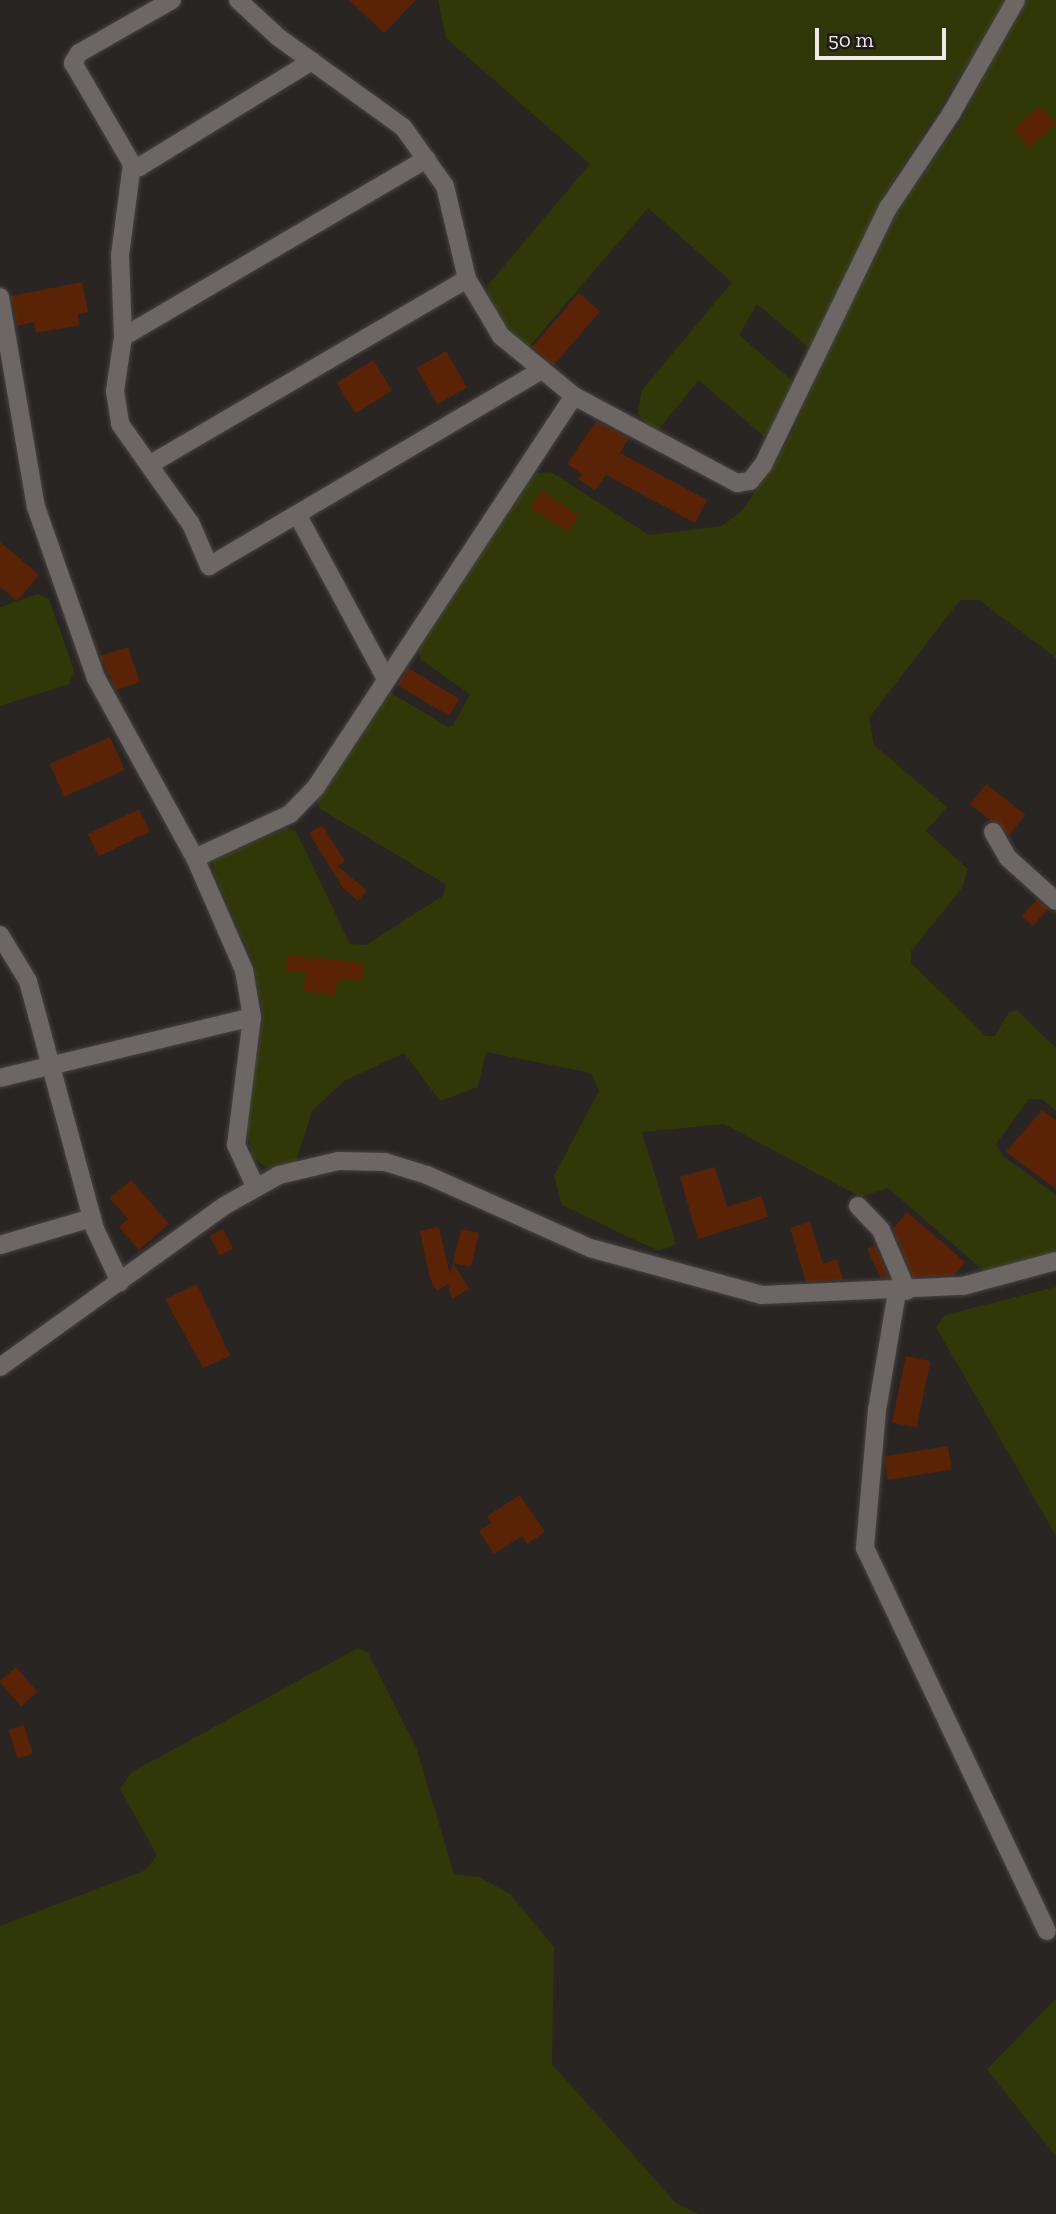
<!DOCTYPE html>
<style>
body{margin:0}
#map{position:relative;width:1056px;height:2214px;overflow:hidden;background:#292523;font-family:"Zilla Slab",serif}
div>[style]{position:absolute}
.green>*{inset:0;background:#303807}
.building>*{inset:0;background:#5b2305;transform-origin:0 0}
.roads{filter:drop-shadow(0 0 2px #474341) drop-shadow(0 0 2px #474341)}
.minor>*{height:18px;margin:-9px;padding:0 9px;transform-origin:9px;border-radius:9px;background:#6c6764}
span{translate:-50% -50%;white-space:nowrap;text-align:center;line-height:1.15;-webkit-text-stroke:7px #201b1a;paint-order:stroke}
.scale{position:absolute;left:815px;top:28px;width:131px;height:32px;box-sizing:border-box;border:4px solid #eeebea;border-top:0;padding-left:9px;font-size:21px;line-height:24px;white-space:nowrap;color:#eeebea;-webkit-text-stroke:5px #201b1a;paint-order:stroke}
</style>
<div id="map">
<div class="green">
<div style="clip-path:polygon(438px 0,1008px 0,885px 194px,817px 342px,808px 347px,757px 304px,739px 335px,797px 385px,775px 431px,765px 438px,699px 380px,654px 435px,638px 413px,642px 390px,732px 282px,648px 208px,527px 349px,493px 311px,487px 286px,590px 164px,446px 38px)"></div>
<div style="clip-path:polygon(1023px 0,1056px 0,1056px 658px,979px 600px,960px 600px,869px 718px,874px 745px,947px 807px,926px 831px,968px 869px,962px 888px,911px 951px,911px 963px,986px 1036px,995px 1036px,1009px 1012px,1017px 1010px,1056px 1048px,1056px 1111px,1042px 1099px,1029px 1099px,996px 1144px,1003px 1156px,1056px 1195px,1056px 1253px,985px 1272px,888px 1188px,861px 1197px,724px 1124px,642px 1132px,676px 1244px,658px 1251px,562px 1205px,554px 1176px,599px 1091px,591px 1073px,486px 1052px,478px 1087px,440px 1101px,404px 1053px,344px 1081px,312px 1111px,295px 1165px,272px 1171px,253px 1158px,246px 1125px,263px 1015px,254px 963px,214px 874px,213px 860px,287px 828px,296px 831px,350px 944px,366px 945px,444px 895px,445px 884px,319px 808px,317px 799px,382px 695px,390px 692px,448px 727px,453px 725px,470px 694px,421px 660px,417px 642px,525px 481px,538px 473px,551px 472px,649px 535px,722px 526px,742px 511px,786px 444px,891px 216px,961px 122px)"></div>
<div style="clip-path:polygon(38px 594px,49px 599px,74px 670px,69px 684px,0 706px,0 607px)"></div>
<div style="clip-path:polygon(1056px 1287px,1056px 1536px,936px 1327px,945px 1315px)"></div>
<div style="clip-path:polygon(358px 1648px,368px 1653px,416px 1747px,454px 1874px,479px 1877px,510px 1894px,554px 1947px,552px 2064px,676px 2203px,699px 2214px,0 2214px,0 1926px,146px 1870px,157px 1855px,120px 1789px,132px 1772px)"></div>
<div style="clip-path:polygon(1056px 1999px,1056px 2157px,987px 2069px)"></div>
</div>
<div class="building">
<div style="clip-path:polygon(349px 0,416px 0,384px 33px)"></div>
<div style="left:1040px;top:106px;width:24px;height:36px;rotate:48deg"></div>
<div style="clip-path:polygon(82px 282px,88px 312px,78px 314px,80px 325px,36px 333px,34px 322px,17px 326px,11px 296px)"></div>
<div style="left:579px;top:293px;width:28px;height:71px;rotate:41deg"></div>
<div style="left:446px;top:351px;width:42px;height:34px;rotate:60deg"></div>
<div style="left:373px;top:360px;width:36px;height:43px;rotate:58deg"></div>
<div style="clip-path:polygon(596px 421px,629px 438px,620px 453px,707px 500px,695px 523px,606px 475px,595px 490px,578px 479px,582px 474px,567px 464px)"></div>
<div style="left:541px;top:491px;width:45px;height:20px;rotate:33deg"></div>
<div style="clip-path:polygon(0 542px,39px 575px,17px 601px,0 587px)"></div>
<div style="clip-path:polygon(128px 647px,140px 682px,116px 690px,100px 656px)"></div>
<div style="left:408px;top:668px;width:60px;height:20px;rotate:31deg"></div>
<div style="left:110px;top:737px;width:36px;height:66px;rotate:66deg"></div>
<div style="left:986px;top:784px;width:50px;height:26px;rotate:38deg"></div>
<div style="left:139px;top:809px;width:25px;height:57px;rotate:64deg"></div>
<div style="clip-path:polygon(322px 825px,345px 861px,337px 866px,367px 890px,358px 901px,343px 888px,309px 833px)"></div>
<div style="left:1037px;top:899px;width:15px;height:23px;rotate:42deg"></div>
<div style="clip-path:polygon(288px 955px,364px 963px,362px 981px,337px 979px,336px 995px,304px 991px,306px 972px,286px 971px)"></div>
<div style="clip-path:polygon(1042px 1110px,1056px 1120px,1056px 1189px,1006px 1152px)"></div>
<div style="clip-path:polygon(715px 1167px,727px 1207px,761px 1196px,768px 1217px,698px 1239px,680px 1177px)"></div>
<div style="clip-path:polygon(131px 1180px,169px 1224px,139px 1250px,119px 1227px,128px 1219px,110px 1198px)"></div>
<div style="clip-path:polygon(907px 1212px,965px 1262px,954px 1275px,913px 1277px,893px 1229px)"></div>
<div style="clip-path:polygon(810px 1222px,823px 1264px,837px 1259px,843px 1280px,806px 1282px,790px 1228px)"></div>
<div style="clip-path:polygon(439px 1227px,450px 1275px,461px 1229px,479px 1233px,471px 1267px,453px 1263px,469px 1289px,452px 1299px,448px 1284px,437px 1291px,430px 1279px,420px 1231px)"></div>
<div style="left:223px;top:1229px;width:22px;height:15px;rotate:63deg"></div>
<div style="clip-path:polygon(875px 1245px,889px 1278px,881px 1278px,867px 1249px)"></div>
<div style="clip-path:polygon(197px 1284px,230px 1356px,203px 1368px,165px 1299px)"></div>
<div style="left:906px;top:1356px;width:25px;height:68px;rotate:12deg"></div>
<div style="left:948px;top:1446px;width:24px;height:65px;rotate:81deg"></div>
<div style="clip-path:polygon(520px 1495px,545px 1532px,527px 1544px,522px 1536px,494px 1554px,479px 1531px,491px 1523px,487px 1516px)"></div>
<div style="left:16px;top:1667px;width:33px;height:22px;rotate:49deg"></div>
<div style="left:24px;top:1725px;width:30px;height:16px;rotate:73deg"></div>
</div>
<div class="roads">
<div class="minor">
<div style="left:172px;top:0;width:107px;rotate:150.3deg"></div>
<div style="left:79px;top:53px;width:12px;rotate:121deg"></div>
<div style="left:73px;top:63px;width:117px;rotate:59.7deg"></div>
<div style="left:132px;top:164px;width:8px;rotate:23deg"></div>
<div style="left:139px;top:167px;width:203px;rotate:-31.5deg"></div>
<div style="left:238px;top:0;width:54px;rotate:42.8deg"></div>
<div style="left:278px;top:37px;width:154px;rotate:35.8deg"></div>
<div style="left:403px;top:127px;width:72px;rotate:54.6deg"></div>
<div style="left:445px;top:186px;width:96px;rotate:76.7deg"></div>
<div style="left:467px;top:279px;width:66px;rotate:59.2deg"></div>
<div style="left:501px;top:336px;width:94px;rotate:39.4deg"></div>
<div style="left:574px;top:396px;width:185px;rotate:28.1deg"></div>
<div style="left:737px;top:483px;width:13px;rotate:-9deg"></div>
<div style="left:750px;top:481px;width:21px;rotate:-51deg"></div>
<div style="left:763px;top:465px;width:286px;rotate:-64.1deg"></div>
<div style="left:888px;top:208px;width:113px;rotate:-56.2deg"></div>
<div style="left:951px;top:114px;width:131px;rotate:-60.3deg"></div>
<div style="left:132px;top:164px;width:92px;rotate:97.5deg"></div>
<div style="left:120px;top:255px;width:82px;rotate:87.9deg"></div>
<div style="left:123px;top:337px;width:55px;rotate:98.4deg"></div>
<div style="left:115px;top:391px;width:33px;rotate:81deg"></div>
<div style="left:120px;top:424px;width:50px;rotate:54.7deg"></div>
<div style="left:467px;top:279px;width:368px;rotate:149.7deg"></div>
<div style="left:149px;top:465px;width:72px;rotate:54.6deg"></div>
<div style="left:191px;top:524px;width:46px;rotate:66.8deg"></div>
<div style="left:209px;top:566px;width:386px;rotate:-30.5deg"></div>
<div style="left:0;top:297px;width:213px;rotate:80.3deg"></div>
<div style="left:36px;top:507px;width:181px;rotate:70.7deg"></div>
<div style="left:96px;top:678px;width:205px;rotate:61.2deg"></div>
<div style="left:195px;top:858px;width:122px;rotate:66.4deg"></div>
<div style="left:244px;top:970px;width:48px;rotate:80.3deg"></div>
<div style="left:252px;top:1017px;width:129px;rotate:97.1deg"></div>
<div style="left:236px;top:1145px;width:47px;rotate:65.1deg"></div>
<div style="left:123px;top:337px;width:352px;rotate:-30.4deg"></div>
<div style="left:298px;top:516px;width:183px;rotate:61.6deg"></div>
<div style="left:993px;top:832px;width:30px;rotate:60deg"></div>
<div style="left:1008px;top:858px;width:64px;rotate:41.9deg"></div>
<div style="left:195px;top:858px;width:105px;rotate:-24.9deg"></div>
<div style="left:290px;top:814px;width:37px;rotate:-46deg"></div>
<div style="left:316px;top:787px;width:468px;rotate:-56.6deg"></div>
<div style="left:0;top:935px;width:54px;rotate:58.7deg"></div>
<div style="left:28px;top:981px;width:257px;rotate:74.9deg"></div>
<div style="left:95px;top:1229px;width:59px;rotate:64.7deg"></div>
<div style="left:0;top:1078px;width:259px;rotate:-13.6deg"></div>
<div style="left:858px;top:1206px;width:33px;rotate:46deg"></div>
<div style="left:881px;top:1230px;width:66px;rotate:66.9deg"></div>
<div style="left:0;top:1245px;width:96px;rotate:-16.4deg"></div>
<div style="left:897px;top:1292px;width:120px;rotate:99.6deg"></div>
<div style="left:877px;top:1410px;width:139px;rotate:95deg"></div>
<div style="left:865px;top:1548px;width:424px;rotate:64.6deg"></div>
<div style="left:0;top:1367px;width:276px;rotate:-35.7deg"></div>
<div style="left:224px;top:1206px;width:63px;rotate:-29.4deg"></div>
<div style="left:279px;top:1175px;width:61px;rotate:-13.3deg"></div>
<div style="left:338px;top:1161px;width:47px;rotate:1.2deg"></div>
<div style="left:385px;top:1162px;width:44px;rotate:17.2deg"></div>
<div style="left:427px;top:1175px;width:179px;rotate:24.1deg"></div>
<div style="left:590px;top:1248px;width:178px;rotate:15.3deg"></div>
<div style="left:762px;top:1295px;width:201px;rotate:-2.6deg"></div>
<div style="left:963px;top:1286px;width:96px;rotate:-15deg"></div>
</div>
</div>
<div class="scale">50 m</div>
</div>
